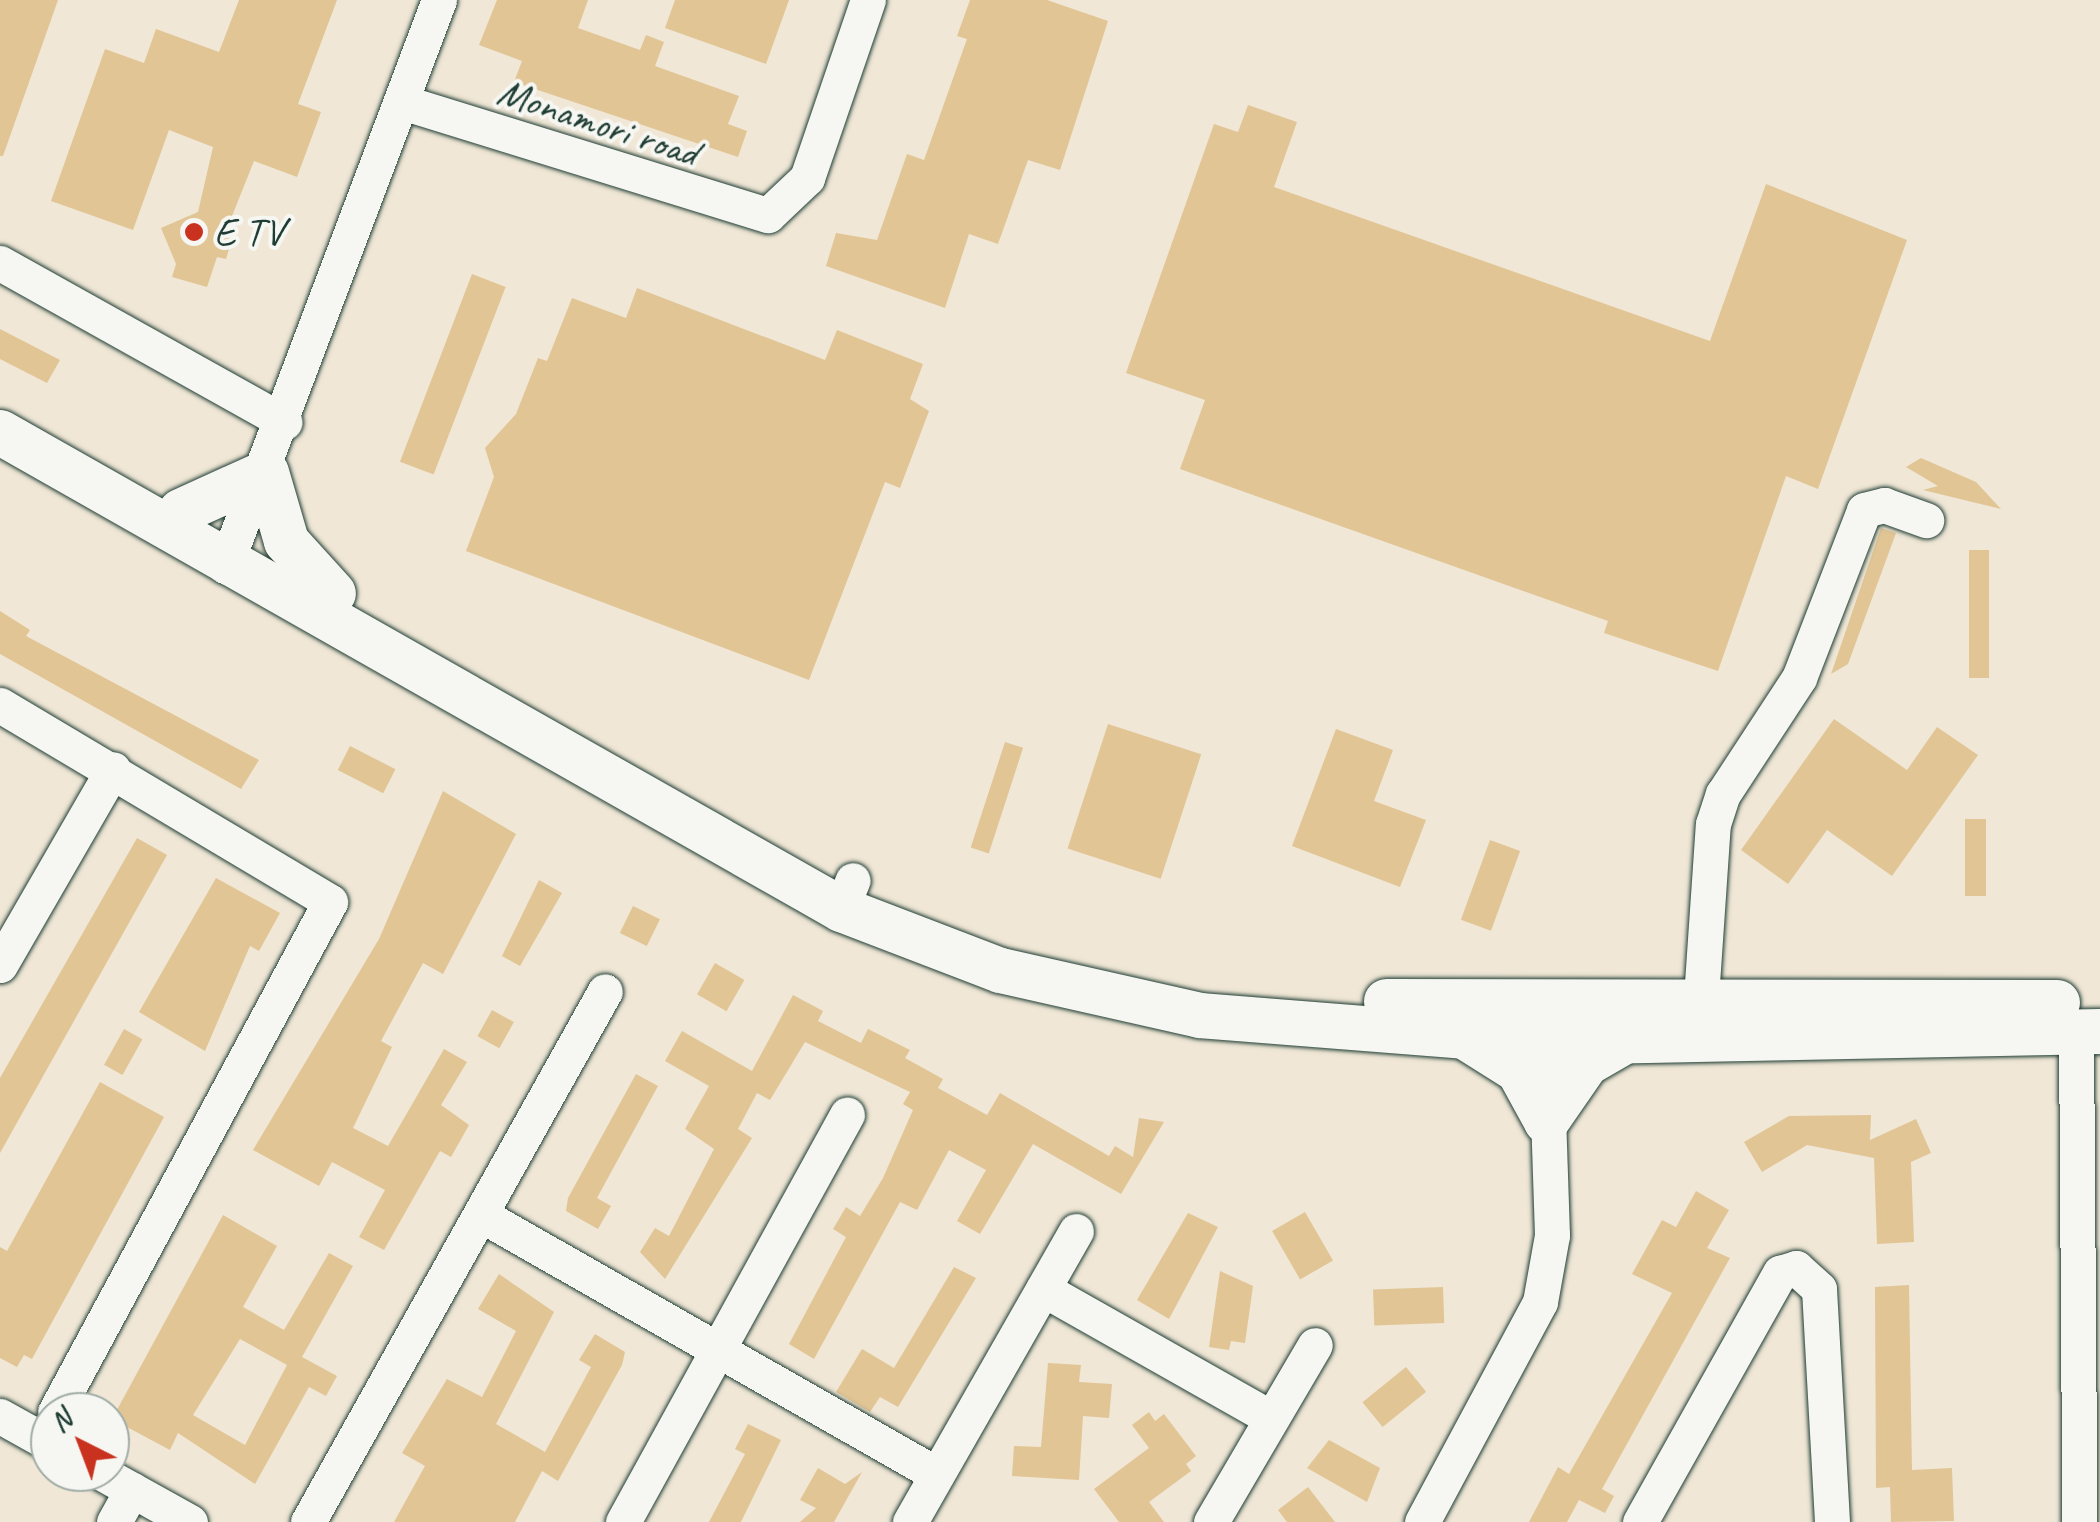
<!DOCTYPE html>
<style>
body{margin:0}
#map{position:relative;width:2100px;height:1522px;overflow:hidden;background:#f0e7d6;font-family:Caveat,sans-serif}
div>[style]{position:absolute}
.building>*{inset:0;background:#e1c595;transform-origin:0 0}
.roads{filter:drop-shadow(0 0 2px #1f3d34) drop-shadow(0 0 2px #1f3d34)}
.minor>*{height:35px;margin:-17.5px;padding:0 17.5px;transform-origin:17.5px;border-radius:17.5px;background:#f6f6f2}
.major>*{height:45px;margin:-22.5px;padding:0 22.5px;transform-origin:22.5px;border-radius:22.5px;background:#f6f6f2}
.dots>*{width:28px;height:28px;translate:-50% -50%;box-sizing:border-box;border:5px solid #f6f6f2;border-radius:50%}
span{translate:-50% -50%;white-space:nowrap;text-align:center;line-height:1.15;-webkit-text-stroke:8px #f6f6f2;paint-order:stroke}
.street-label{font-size:40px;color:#1f3d34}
.poi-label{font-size:40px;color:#1f3d34}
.left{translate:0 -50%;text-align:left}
.north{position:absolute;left:30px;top:1392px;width:100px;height:100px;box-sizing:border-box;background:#f6f6f2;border:2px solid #a0aca6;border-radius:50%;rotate:318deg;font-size:28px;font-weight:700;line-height:40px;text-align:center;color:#1f3d34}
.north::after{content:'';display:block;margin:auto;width:35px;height:45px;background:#c8321e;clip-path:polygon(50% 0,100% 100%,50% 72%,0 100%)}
</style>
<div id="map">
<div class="building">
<div style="clip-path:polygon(0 0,58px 0,3px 156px,0 156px)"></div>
<div style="clip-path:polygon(239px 0,337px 0,298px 104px,321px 112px,297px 177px,254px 161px,224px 236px,232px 239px,226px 259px,217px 257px,207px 287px,172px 277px,176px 264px,161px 228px,198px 212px,213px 147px,169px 130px,133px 230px,51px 201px,105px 49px,144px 63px,156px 29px,219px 52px)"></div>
<div style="clip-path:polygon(497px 0,588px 0,578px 28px,640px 50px,646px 35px,664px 42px,655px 66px,739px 96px,728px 124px,747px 131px,738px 157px,514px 82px,522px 61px,479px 45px)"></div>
<div style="clip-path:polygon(675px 0,789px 0,766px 64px,665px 28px)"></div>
<div style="clip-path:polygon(970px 0,1047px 0,1108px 21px,1060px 170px,1028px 160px,998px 244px,969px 234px,945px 308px,826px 266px,836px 233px,877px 240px,907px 154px,924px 160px,967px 39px,957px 36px)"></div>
<div style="clip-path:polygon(1248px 105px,1297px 122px,1274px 187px,1710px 341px,1766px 184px,1907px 240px,1818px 489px,1786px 476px,1718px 671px,1604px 633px,1608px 621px,1180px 469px,1205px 400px,1126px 373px,1214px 124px,1238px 132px)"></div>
<div style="left:472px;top:274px;width:36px;height:201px;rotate:21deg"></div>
<div style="clip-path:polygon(637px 288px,825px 360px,837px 330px,923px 364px,910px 399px,929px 411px,900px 488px,885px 482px,809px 680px,466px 551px,494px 477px,485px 448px,516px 414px,538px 358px,547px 361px,572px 298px,626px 318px)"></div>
<div style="clip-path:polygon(0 329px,60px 360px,47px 383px,0 359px)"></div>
<div style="clip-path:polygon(1921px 458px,1976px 482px,2001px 509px,1923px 490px,1938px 486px,1906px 467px)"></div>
<div style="clip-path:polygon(1881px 528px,1896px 533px,1848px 664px,1831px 674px)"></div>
<div style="left:1969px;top:550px;width:20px;height:128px"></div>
<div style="clip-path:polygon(0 611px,30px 630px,26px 636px,259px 760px,241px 789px,0 654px)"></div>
<div style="clip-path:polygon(1834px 719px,1907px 770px,1937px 727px,1978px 755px,1892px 876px,1827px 830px,1788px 884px,1741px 850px)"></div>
<div style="left:1108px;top:724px;width:98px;height:131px;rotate:18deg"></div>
<div style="clip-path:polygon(1336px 729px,1393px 750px,1374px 801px,1426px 820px,1400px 887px,1292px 846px)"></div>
<div style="left:1005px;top:742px;width:19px;height:111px;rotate:18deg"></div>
<div style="left:350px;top:746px;width:51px;height:27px;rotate:27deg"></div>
<div style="clip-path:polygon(443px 791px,516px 834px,443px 974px,423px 963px,381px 1041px,392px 1047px,353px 1128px,388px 1146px,444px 1049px,467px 1062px,441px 1105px,469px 1125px,451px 1157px,440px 1151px,384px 1250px,359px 1237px,385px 1190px,332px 1162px,319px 1186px,253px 1150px,379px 939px)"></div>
<div style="left:1965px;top:819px;width:21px;height:77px"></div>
<div style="clip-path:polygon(137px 838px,167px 855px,0 1153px,0 1078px)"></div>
<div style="left:1490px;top:840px;width:32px;height:85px;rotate:20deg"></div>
<div style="clip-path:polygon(216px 878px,280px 913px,259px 951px,250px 946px,205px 1051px,139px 1012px)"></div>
<div style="clip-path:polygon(539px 880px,562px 893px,520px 966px,502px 956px)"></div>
<div style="left:633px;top:906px;width:30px;height:30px;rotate:26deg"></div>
<div style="left:715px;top:963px;width:34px;height:36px;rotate:30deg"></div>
<div style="clip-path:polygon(793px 995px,823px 1011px,818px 1021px,861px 1043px,868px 1029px,910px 1050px,905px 1058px,943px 1079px,938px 1088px,987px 1115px,1000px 1093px,1109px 1156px,1115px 1146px,1133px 1157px,1139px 1118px,1164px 1122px,1121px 1194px,1033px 1144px,980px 1234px,957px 1221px,986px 1170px,949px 1150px,917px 1210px,900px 1202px,814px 1359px,789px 1344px,846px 1237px,833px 1229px,846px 1207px,860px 1216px,883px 1178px,913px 1110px,903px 1104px,910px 1092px,805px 1042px,770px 1100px,757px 1093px,738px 1129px,752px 1138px,665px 1279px,640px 1252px,655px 1228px,669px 1236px,714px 1149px,685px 1129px,709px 1086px,665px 1061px,682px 1031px,752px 1071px)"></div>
<div style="left:492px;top:1010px;width:25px;height:30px;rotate:29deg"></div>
<div style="left:124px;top:1029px;width:21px;height:41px;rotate:29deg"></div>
<div style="clip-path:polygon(636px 1074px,658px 1086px,597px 1198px,611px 1206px,598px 1229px,566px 1211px,568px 1198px)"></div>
<div style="clip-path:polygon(100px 1082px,164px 1117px,32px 1359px,24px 1355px,17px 1367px,0 1358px,0 1247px,7px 1251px)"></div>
<div style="clip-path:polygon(1871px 1115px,1870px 1140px,1916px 1119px,1931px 1153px,1911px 1162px,1914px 1242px,1877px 1244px,1874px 1158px,1807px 1145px,1762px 1172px,1744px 1142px,1789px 1116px)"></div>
<div style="clip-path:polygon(1696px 1191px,1729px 1210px,1707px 1248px,1730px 1258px,1602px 1489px,1614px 1496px,1605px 1513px,1579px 1500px,1567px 1522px,1529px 1522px,1558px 1467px,1569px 1474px,1672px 1293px,1632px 1274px,1662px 1220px,1676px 1227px)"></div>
<div style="left:1305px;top:1212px;width:56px;height:38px;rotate:60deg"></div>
<div style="clip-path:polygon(1188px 1213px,1218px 1227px,1169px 1319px,1137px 1300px)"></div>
<div style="clip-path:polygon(evenodd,223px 1215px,277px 1246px,243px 1307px,284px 1330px,329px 1253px,353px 1266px,302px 1357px,337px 1376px,326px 1396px,309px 1387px,255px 1484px,178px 1433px,170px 1450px,112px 1419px,223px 1215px,240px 1339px,287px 1365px,245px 1445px,193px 1415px,240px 1339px)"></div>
<div style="clip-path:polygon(954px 1267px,976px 1278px,898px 1407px,880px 1397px,870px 1412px,836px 1392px,862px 1349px,894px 1368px)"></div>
<div style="clip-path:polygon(1220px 1271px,1253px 1286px,1245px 1343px,1231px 1341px,1229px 1350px,1209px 1347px)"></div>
<div style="clip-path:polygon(499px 1274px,554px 1312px,496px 1424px,545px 1452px,591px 1367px,579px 1360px,595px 1334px,625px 1352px,622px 1365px,558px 1481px,542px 1471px,515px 1522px,394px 1522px,425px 1466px,402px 1453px,447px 1379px,482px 1397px,516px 1331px,478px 1309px)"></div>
<div style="clip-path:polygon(1909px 1285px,1912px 1470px,1952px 1468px,1954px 1521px,1891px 1522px,1890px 1487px,1876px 1488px,1875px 1287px)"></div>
<div style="left:1443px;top:1287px;width:36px;height:70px;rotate:88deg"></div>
<div style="clip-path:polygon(1048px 1363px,1081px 1365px,1079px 1382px,1112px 1384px,1109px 1418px,1083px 1416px,1079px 1480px,1012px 1476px,1014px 1446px,1041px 1447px)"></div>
<div style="left:1406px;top:1367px;width:32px;height:56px;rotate:51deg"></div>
<div style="clip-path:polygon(1149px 1412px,1155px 1421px,1164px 1414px,1196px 1456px,1186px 1464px,1191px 1471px,1149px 1502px,1164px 1522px,1119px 1522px,1094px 1489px,1149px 1448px,1132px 1425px)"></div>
<div style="clip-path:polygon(748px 1424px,781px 1440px,741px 1522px,709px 1522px,745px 1454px,735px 1449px)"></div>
<div style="clip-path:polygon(1329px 1440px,1380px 1468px,1367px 1502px,1307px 1468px)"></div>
<div style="clip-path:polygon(818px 1468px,845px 1484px,862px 1472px,834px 1522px,800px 1522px,816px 1508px,800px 1500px)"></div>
<div style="clip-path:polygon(1308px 1487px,1335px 1522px,1287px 1522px,1278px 1510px)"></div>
</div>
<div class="roads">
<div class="minor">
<div style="left:402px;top:102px;width:383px;rotate:17.2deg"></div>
<div style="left:768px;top:215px;width:54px;rotate:-43.5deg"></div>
<div style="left:807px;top:178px;width:188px;rotate:-71.1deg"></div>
<div style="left:0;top:263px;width:326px;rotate:29.2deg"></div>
<div style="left:225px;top:566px;width:605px;rotate:-69.29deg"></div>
<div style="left:0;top:705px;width:384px;rotate:30.8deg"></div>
<div style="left:330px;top:902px;width:579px;rotate:118.33deg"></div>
<div style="left:841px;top:909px;width:31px;rotate:-68deg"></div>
<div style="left:0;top:965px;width:226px;rotate:-60deg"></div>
<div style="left:1701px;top:998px;width:174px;rotate:-86.1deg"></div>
<div style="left:1713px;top:824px;width:32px;rotate:-72deg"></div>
<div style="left:1723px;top:794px;width:139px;rotate:-56.8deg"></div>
<div style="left:1799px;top:678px;width:180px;rotate:-68.8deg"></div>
<div style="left:1864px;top:510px;width:21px;rotate:-14deg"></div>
<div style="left:1884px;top:505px;width:45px;rotate:19.7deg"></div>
<div style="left:2076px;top:1031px;width:491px;rotate:89.6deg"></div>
<div style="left:483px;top:1216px;width:521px;rotate:29.66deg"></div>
<div style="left:1043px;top:1289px;width:260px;rotate:29.5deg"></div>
<div style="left:0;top:1416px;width:57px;rotate:29.2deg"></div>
<div style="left:100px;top:1472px;width:103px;rotate:29.1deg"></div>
<div style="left:114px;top:1522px;width:37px;rotate:-61deg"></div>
<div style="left:308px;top:1522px;width:608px;rotate:-60.78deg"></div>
<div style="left:623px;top:1522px;width:465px;rotate:-61.2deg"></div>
<div style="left:910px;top:1522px;width:335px;rotate:-60.3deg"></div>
<div style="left:1211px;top:1522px;width:205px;rotate:-59.6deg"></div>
<div style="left:1422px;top:1522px;width:250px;rotate:-61.8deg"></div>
<div style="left:1540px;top:1302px;width:68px;rotate:-79.8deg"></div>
<div style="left:1552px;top:1235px;width:216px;rotate:-91.9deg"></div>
<div style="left:1640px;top:1522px;width:286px;rotate:-60.7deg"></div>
<div style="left:1780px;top:1273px;width:17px;rotate:-17deg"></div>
<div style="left:1796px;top:1268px;width:31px;rotate:42deg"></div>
<div style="left:1819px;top:1289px;width:233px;rotate:86.8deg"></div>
</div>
<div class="major">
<div style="left:0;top:432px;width:967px;rotate:29.56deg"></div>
<div style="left:841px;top:909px;width:170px;rotate:21deg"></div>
<div style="left:1000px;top:970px;width:204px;rotate:12.7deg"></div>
<div style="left:1199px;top:1015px;width:345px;rotate:4.5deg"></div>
<div style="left:1543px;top:1042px;width:557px;rotate:-1.13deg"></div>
<div style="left:180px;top:511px;width:94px;rotate:-24.4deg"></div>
<div style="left:266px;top:472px;width:72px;rotate:73.8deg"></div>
<div style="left:286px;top:541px;width:70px;rotate:47.9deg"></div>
<div style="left:1386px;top:1001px;width:671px;rotate:0.09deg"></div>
<div style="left:1467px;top:1038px;width:60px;rotate:32.1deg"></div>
<div style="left:1518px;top:1070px;width:58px;rotate:61.2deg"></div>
<div style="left:1546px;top:1121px;width:70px;rotate:-55.4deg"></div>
<div style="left:1586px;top:1063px;width:44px;rotate:-30.1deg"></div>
</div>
</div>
<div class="dots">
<div style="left:194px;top:232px;background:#c8321e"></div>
</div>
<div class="street-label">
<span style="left:598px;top:122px;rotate:18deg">Monamori road</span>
</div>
<div class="poi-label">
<span class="left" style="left:214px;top:232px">E TV</span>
</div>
<div class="north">N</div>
</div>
